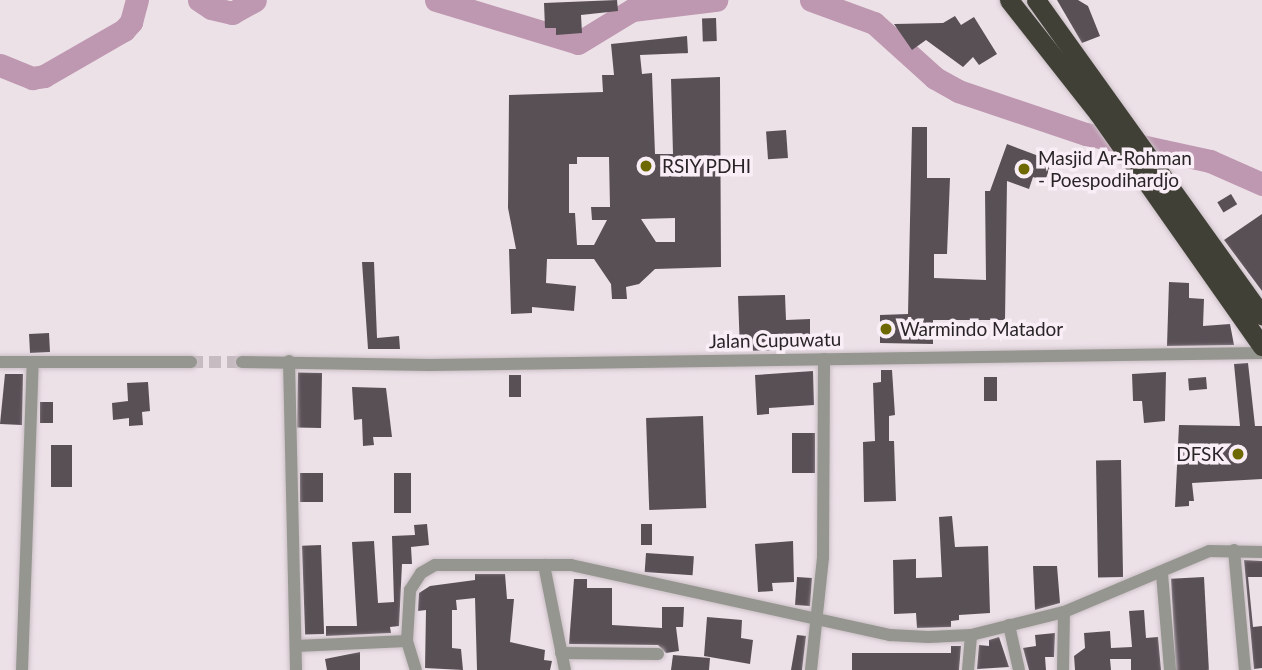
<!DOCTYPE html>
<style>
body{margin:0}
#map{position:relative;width:1262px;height:670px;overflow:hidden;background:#ede1e8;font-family:Lato,sans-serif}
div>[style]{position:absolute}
.river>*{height:23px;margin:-11.5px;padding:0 11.5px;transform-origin:11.5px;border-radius:11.5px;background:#be97b0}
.building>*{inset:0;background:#595056;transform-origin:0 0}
.minor-tunnel>*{height:12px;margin-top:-6px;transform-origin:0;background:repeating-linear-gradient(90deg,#c6bbc1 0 12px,transparent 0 18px)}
.roads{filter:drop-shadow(0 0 2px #cabfc5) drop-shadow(0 0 2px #cabfc5)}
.minor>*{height:12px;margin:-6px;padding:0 6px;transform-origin:6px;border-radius:6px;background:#969691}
.highway>*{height:19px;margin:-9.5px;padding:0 9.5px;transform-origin:9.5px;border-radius:9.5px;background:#404037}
.dots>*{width:19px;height:19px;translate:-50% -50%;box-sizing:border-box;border:4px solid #faeef6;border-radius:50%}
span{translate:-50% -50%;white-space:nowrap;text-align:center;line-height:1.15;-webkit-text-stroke:7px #faeef6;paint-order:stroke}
.poi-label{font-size:19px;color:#292527}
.left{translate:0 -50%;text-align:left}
.right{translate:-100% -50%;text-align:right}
.street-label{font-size:19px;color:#292527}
</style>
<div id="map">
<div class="river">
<div style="left:199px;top:0;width:14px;rotate:34deg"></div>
<div style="left:211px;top:8px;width:22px;rotate:13deg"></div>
<div style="left:232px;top:13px;width:26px;rotate:-29deg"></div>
<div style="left:436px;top:0;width:148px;rotate:16.8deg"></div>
<div style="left:578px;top:43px;width:63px;rotate:-31.4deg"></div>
<div style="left:632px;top:10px;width:85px;rotate:-6.8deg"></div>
<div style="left:811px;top:0;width:67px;rotate:20.1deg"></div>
<div style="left:874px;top:23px;width:82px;rotate:42deg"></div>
<div style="left:935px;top:78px;width:26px;rotate:29deg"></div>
<div style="left:958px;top:91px;width:135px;rotate:18.6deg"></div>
<div style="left:1086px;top:134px;width:127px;rotate:12.3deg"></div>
<div style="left:1210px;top:161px;width:57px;rotate:23.9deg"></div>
<div style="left:0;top:65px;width:35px;rotate:22deg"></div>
<div style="left:32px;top:78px;width:12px;rotate:-9deg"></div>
<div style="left:44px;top:76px;width:92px;rotate:-29.9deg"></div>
<div style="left:124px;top:30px;width:11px;rotate:-49deg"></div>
<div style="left:131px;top:22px;width:23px;rotate:-75deg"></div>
</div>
<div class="building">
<div style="clip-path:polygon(617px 0,618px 11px,581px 15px,582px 33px,556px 35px,556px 28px,545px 28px,544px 3px)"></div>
<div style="clip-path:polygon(1057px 0,1078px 0,1088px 6px,1100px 36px,1082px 43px)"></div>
<div style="clip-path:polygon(955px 16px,961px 25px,974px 17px,997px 54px,979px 65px,973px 57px,963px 67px,926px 40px,912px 50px,894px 24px,943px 23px)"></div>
<div style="left:716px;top:18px;width:23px;height:14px;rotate:88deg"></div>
<div style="clip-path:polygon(evenodd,687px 36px,688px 53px,640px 55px,642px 74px,652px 73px,655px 154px,673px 154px,671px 79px,720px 77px,721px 267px,655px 269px,639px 284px,626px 287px,627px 299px,612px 299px,611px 284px,594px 259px,547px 259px,546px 283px,576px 286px,574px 311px,532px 307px,532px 313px,511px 314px,509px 249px,516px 249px,508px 208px,509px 95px,603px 92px,602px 75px,614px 75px,611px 44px,687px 36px,577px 157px,609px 157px,610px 207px,591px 207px,592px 220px,607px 220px,594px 245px,577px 245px,575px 213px,569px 213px,569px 164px,577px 164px,577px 157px,687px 36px,675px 218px,675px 242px,656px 242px,641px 219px,675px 218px)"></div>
<div style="clip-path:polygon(912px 127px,927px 127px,927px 178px,950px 178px,947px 254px,934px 254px,934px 278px,986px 280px,985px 191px,990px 191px,1007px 144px,1052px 161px,1045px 181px,1033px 177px,1029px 189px,1007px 181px,1005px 320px,933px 320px,933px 344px,880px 343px,880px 315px,908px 314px)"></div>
<div style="left:786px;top:130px;width:28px;height:20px;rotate:86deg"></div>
<div style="left:1231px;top:194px;width:12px;height:16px;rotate:59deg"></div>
<div style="clip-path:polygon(1262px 214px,1262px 291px,1224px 240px)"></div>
<div style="clip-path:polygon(362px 262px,374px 262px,377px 338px,399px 336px,400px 349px,368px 349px)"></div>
<div style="clip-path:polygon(1169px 282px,1189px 283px,1189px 298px,1204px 299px,1203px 326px,1230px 324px,1234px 345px,1167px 346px)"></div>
<div style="clip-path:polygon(785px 295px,786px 320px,810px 319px,810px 341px,786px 341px,786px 350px,740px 351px,738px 296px)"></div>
<div style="left:49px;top:333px;width:19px;height:20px;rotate:87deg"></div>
<div style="clip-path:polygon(1248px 363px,1255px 426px,1262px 426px,1262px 479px,1192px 483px,1194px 501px,1189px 501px,1189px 506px,1175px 507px,1179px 425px,1240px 426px,1234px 364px)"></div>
<div style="clip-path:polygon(881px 370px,892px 370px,895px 415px,889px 416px,889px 441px,894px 441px,896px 501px,864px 502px,863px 442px,875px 441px,873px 383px,881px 382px)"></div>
<div style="clip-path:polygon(813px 371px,814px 405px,769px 408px,769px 414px,757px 415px,755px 375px)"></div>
<div style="clip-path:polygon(1166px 372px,1165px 421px,1144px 423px,1142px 401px,1133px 401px,1132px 374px)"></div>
<div style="left:322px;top:373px;width:55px;height:24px;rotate:91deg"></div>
<div style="clip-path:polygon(5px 374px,23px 374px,22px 425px,0 424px)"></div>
<div style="left:509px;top:375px;width:12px;height:22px"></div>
<div style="left:984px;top:377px;width:13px;height:24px"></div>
<div style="left:1206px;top:377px;width:12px;height:18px;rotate:85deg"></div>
<div style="clip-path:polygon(148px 382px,150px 411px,142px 412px,143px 425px,129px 426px,129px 418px,113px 420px,112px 403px,128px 401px,127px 383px)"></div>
<div style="clip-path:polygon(352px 387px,386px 388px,392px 437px,373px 437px,374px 445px,363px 446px,362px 419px,354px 420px)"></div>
<div style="left:40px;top:402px;width:13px;height:21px"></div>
<div style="left:703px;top:416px;width:92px;height:57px;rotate:88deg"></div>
<div style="left:792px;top:433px;width:23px;height:40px"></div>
<div style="left:51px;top:445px;width:21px;height:42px"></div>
<div style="left:1121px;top:460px;width:117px;height:25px;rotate:89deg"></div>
<div style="left:300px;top:473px;width:23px;height:29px"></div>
<div style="left:394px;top:473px;width:17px;height:40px"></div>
<div style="clip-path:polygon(952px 516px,955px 547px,988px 546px,990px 613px,959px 615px,959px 620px,951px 621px,951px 627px,917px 628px,916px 613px,894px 614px,893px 560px,916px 559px,916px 578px,942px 577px,939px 517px)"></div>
<div style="clip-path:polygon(427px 524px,429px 545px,411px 547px,412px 564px,402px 564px,399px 626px,390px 627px,391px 633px,326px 636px,326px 626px,357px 626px,352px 542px,374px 541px,378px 603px,394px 602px,392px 536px,415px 535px,414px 525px)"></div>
<div style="left:641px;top:524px;width:11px;height:21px"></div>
<div style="clip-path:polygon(793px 541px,794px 582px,772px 583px,773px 591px,758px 592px,755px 544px)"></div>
<div style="left:321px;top:545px;width:89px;height:19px;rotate:88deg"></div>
<div style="left:646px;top:553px;width:48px;height:19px;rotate:4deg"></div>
<div style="clip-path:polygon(1244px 560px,1262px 561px,1262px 577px,1248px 577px,1253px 627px,1262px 626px,1262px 668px,1254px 669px)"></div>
<div style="clip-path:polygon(1033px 566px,1057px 566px,1060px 603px,1035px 610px)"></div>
<div style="clip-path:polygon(475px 574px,505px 574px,507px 599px,514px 599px,510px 642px,545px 650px,544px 660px,552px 661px,550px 670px,477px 670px,475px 598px,456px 600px,457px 610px,452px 610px,452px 648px,461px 649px,463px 670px,425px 668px,426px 610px,418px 611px,419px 593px,430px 586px,475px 580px)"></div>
<div style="left:797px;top:577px;width:15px;height:28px;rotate:4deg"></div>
<div style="left:1204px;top:577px;width:93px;height:33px;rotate:87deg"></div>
<div style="clip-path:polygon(574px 579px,587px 579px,587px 588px,612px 588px,612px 625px,662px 628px,662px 607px,684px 607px,683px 627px,676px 627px,679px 651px,666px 653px,658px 645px,569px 644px)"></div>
<div style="clip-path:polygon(1144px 610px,1146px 638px,1158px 637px,1161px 670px,1131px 670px,1131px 659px,1110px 659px,1111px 670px,1075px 670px,1074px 656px,1085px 648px,1084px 633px,1110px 631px,1111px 648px,1132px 647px,1129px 611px)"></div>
<div style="clip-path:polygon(707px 617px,742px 620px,741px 638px,753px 640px,750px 664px,704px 656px)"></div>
<div style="clip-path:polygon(1055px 633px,1054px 657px,1045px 657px,1046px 670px,1029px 670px,1023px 648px,1036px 646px,1035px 635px)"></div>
<div style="clip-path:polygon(797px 635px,806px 636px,802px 670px,791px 670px)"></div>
<div style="clip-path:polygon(999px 637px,1009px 667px,977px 669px,979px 645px,989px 646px,989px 640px)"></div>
<div style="clip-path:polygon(951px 646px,961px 646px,959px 670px,852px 670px,852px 653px,951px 653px)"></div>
<div style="clip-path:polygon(360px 652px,360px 670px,327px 670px,325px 659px)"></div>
<div style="clip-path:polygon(673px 655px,710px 658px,709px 670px,671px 670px)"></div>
</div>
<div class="minor-tunnel">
<div style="left:191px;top:362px;width:51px"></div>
</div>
<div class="roads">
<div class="minor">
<div style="left:289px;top:361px;width:309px;rotate:88.7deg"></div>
<div style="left:0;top:362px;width:191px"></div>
<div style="left:242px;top:362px;width:187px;rotate:0.9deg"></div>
<div style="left:429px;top:365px;width:833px;rotate:-0.83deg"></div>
<div style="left:1234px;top:550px;width:121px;rotate:84.8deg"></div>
<div style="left:544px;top:565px;width:107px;rotate:78.7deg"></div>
<div style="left:1162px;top:574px;width:96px;rotate:85.2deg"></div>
<div style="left:1009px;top:625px;width:46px;rotate:77.5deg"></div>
<div style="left:407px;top:641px;width:30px;rotate:73deg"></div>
<div style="left:296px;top:646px;width:111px;rotate:-2.6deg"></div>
<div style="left:407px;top:641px;width:51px;rotate:-86.6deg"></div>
<div style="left:410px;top:590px;width:20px;rotate:-57deg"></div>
<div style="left:421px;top:573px;width:16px;rotate:-30deg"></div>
<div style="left:435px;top:565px;width:136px"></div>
<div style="left:571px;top:565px;width:327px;rotate:12.4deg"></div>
<div style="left:890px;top:635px;width:38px;rotate:3deg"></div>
<div style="left:928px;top:637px;width:43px;rotate:-2.7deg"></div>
<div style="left:971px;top:635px;width:96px;rotate:-13.9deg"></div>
<div style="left:1064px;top:612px;width:157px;rotate:-22.8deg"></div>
<div style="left:1209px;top:551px;width:53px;rotate:1.1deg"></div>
<div style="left:561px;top:653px;width:97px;rotate:0.6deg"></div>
<div style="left:22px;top:670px;width:308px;rotate:-88deg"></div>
<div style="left:811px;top:670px;width:113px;rotate:-83.9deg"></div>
<div style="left:823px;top:558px;width:199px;rotate:-89.7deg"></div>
<div style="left:968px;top:670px;width:35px;rotate:-85deg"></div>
<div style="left:1063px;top:670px;width:58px;rotate:-89deg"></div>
</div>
<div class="highway">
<div style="left:1009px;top:0;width:144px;rotate:51.8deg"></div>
<div style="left:1098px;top:113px;width:285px;rotate:54.9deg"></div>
<div style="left:1036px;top:0;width:388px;rotate:54.4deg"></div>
</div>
</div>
<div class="dots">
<div style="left:646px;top:166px;background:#6e6800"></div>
<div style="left:1024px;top:169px;background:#6e6800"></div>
<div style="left:886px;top:329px;background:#6e6800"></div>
<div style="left:1238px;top:454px;background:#6e6800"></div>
</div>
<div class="poi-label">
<span class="left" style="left:1038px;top:169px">Masjid Ar-Rohman<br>- Poespodihardjo</span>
<span class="left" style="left:662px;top:166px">RSIY PDHI</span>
<span class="left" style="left:900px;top:329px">Warmindo Matador</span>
<span class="right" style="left:1224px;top:454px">DFSK</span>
</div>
<div class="street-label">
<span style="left:775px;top:340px;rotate:-1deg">Jalan Cupuwatu</span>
</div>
</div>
